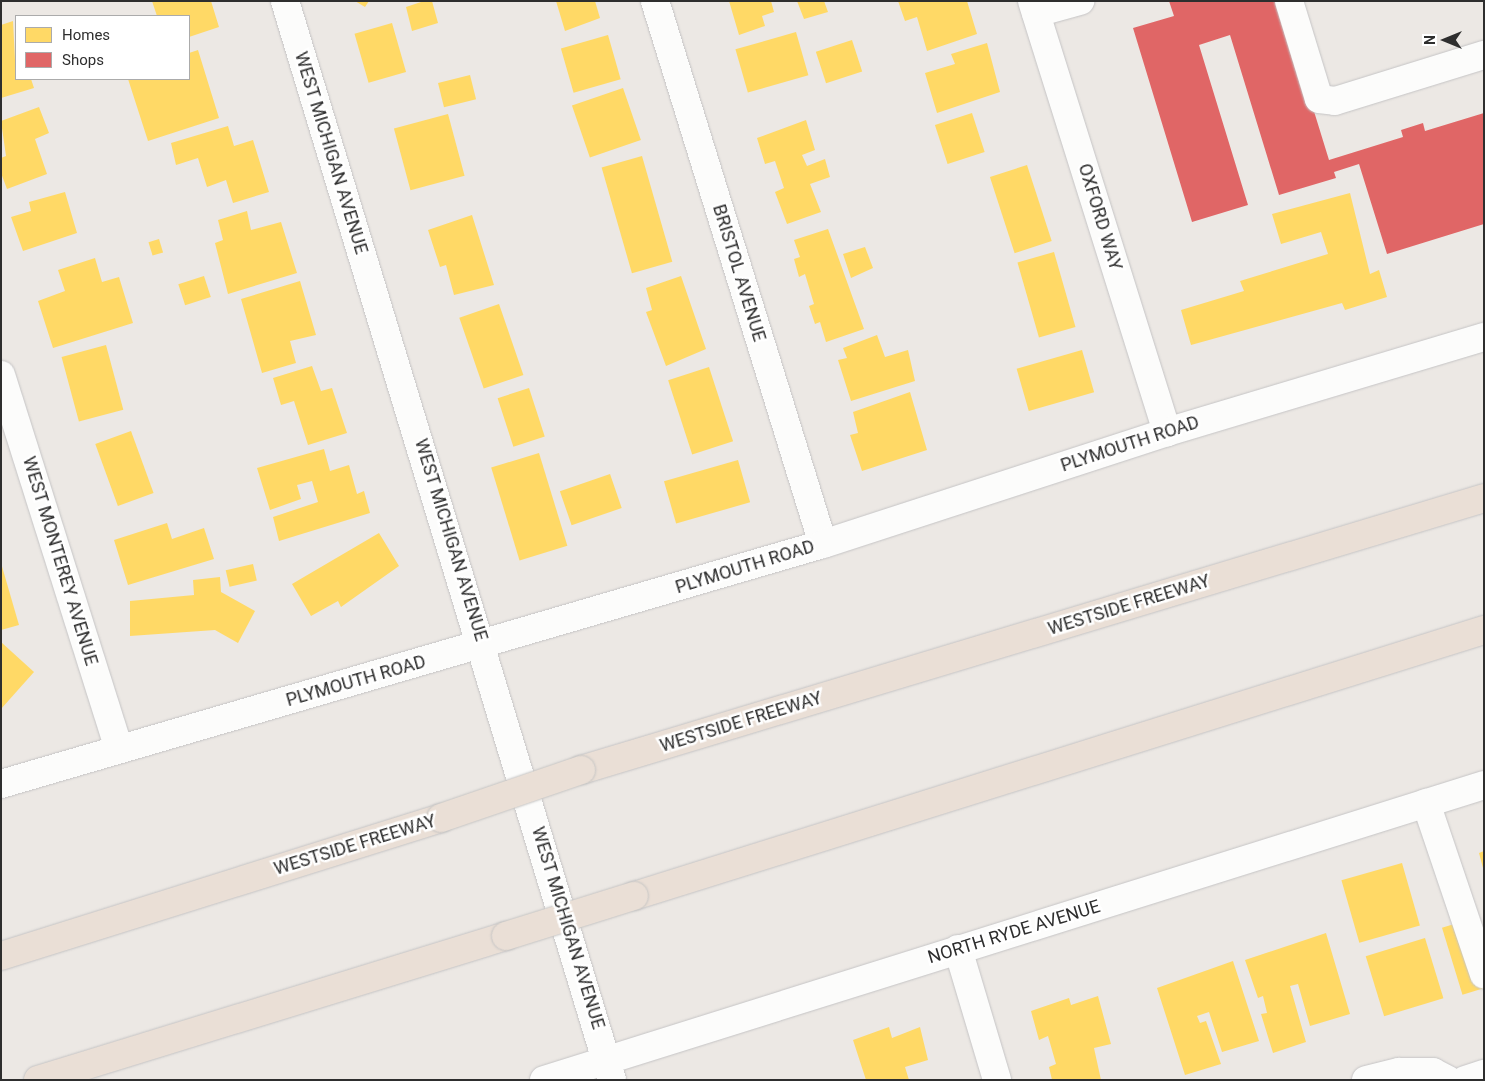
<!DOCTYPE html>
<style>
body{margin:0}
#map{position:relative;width:1485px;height:1081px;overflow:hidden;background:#ece8e4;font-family:Roboto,sans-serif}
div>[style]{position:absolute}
.homes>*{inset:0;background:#ffd966;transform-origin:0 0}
.shops>*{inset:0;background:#e06666}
.roads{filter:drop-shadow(0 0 1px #c5c4c5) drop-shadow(0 0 1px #c5c4c5)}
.minor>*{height:28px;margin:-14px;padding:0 14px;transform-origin:14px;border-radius:14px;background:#fcfcfb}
.highway>*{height:28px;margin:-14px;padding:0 14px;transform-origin:14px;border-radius:14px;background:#eadfd6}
.bridges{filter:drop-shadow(0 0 1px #c6c5c4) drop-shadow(0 0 1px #c6c5c4)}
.highway-bridge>*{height:28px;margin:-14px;padding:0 14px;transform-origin:14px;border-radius:14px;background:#eadfd6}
span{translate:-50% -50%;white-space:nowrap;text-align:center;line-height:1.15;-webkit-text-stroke:5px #fff;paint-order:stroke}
.street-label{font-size:18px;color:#2e2e2e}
.frame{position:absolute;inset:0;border:2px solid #2e2e2e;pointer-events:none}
.legend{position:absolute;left:15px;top:15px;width:175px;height:65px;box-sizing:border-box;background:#fff;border:1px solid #ababab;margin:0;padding:6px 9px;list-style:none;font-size:15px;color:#2e2e2e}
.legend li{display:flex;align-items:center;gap:10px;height:25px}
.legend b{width:25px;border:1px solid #ababab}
.north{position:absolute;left:1420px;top:15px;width:50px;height:50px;-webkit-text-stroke:4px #fff;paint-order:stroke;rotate:270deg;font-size:14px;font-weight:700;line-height:20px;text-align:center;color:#2e2e2e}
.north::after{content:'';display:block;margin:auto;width:18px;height:22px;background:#2e2e2e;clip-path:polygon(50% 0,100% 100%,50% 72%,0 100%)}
</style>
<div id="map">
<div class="homes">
<div style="clip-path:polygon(152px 1px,211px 1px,219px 27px,189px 37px,189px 16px,157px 16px)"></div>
<div style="clip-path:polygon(355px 1px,369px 1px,365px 7px)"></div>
<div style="clip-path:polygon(424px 1px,432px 1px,438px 23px,412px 31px,406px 7px)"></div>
<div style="clip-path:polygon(556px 1px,595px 1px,600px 18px,565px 31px)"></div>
<div style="clip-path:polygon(729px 1px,771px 1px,774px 12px,762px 16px,765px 26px,739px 35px)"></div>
<div style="clip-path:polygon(797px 1px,824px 1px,828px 12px,804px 19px)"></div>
<div style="clip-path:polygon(898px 1px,967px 1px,977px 34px,927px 51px,917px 17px,905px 21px)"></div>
<div style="clip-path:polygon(13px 21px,16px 79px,31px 79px,34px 88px,1px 98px,1px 25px)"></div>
<div style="left:392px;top:23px;width:51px;height:39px;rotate:74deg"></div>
<div style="left:796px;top:32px;width:45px;height:63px;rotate:74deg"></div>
<div style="left:608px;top:35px;width:46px;height:49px;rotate:74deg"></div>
<div style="left:852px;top:40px;width:33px;height:38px;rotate:72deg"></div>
<div style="clip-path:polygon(987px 43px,1000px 92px,937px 113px,925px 73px,955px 64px,951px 54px)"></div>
<div style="clip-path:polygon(198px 50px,219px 118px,148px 141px,128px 79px,189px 79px,189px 53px)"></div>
<div style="left:470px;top:75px;width:25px;height:33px;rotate:76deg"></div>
<div style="left:623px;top:88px;width:55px;height:54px;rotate:71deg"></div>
<div style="clip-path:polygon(39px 107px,49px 133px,35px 139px,47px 174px,7px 189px,1px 173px,1px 158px,6px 156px,1px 121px)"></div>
<div style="left:972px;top:113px;width:41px;height:39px;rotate:72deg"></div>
<div style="left:448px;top:114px;width:64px;height:56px;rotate:75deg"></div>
<div style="clip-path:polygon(806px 120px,815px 150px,802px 155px,807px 166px,825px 159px,830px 177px,810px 184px,821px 212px,787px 224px,775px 192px,784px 188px,775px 161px,765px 164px,757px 138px)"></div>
<div style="clip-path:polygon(228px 126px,234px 146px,253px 140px,269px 192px,233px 203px,226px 180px,207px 187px,198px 158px,176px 165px,171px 143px)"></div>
<div style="left:642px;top:156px;width:110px;height:42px;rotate:74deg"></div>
<div style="left:1027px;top:165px;width:80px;height:39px;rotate:72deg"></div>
<div style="clip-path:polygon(65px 192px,77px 233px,23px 251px,11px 217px,31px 211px,29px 202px)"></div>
<div style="clip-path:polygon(1350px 193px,1370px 274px,1379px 270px,1387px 297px,1345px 310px,1342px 303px,1191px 345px,1181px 310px,1244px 291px,1240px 281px,1328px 254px,1321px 232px,1281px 244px,1272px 214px)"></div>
<div style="clip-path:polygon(247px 211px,251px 230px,281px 222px,297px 273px,228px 294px,215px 243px,223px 240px,218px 220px)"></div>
<div style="clip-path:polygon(472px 215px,494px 285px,454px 295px,446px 265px,440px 267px,428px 230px)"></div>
<div style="clip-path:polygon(828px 229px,864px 329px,826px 342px,820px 322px,815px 324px,809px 306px,814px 304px,805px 274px,799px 277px,794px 259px,800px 257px,794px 240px)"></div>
<div style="left:159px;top:239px;width:14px;height:11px;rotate:73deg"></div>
<div style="clip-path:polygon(865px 247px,873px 268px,851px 278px,843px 254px)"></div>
<div style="left:1054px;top:252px;width:78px;height:38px;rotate:74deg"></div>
<div style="clip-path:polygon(95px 258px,102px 282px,119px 277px,133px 323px,53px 348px,38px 301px,65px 291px,58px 270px)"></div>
<div style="left:204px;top:276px;width:22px;height:27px;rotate:72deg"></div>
<div style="clip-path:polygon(681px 276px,706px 349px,666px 366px,646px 312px,652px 310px,646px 288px)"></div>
<div style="clip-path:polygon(300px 281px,316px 335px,290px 341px,296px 363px,262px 373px,241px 299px)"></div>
<div style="left:499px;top:304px;width:75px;height:42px;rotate:71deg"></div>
<div style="clip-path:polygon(877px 335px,885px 357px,908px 350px,915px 381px,851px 401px,838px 360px,847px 358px,843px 348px)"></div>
<div style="left:106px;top:345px;width:67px;height:46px;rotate:75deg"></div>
<div style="left:1082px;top:350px;width:44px;height:68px;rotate:74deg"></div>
<div style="clip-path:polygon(312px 366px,321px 391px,332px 388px,347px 433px,308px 445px,294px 401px,281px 405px,273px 378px)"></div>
<div style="left:709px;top:367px;width:78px;height:43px;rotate:72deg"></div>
<div style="left:529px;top:388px;width:51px;height:33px;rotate:72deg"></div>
<div style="clip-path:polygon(910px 392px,927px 450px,862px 471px,850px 435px,858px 433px,853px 412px)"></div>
<div style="left:131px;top:431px;width:66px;height:38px;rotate:70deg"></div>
<div style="clip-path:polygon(324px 449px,330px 471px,349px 465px,357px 494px,364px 491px,370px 513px,279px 541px,273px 517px,318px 502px,312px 481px,297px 485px,301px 499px,270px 510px,257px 468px)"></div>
<div style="left:539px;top:453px;width:97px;height:50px;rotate:73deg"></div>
<div style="left:738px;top:460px;width:44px;height:77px;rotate:74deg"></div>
<div style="left:610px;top:474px;width:36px;height:53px;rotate:71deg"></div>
<div style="clip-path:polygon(167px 523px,172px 539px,204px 528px,214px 559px,128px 585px,114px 540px)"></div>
<div style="clip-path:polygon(379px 533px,399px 566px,341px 607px,338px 601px,311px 616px,292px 584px)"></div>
<div style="clip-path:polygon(1px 563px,19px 625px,1px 630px)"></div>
<div style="left:253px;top:564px;width:17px;height:28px;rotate:77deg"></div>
<div style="clip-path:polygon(220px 577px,221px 592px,255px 611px,238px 643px,215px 630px,130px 636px,130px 601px,194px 595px,193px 580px)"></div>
<div style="clip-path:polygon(1px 642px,34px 672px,1px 709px)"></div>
<div style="clip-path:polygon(1484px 851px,1484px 868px,1483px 868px,1479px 853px)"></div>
<div style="left:1402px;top:863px;width:65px;height:63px;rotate:74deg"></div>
<div style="left:1464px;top:921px;width:70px;height:23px;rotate:73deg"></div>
<div style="clip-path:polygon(1326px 933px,1350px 1014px,1310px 1026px,1298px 984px,1290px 986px,1306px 1042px,1273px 1053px,1261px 1014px,1267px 1013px,1263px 996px,1258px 998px,1245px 960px)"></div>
<div style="left:1425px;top:938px;width:63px;height:62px;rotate:73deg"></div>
<div style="clip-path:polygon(1233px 961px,1259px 1041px,1222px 1052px,1209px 1012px,1197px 1016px,1200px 1023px,1206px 1021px,1221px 1064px,1185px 1075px,1157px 988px)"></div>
<div style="clip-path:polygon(1098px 996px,1111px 1044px,1094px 1048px,1101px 1080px,1052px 1080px,1049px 1067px,1056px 1064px,1048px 1036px,1039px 1040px,1031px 1011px,1069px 998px,1071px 1005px)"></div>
<div style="clip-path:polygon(889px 1027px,892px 1038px,920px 1027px,928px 1060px,905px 1067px,909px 1080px,866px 1080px,853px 1040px)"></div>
</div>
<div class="shops">
<div style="clip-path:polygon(1169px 1px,1280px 1px,1329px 160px,1403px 137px,1401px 130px,1423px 123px,1425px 131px,1484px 113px,1484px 224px,1387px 254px,1359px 164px,1334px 172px,1336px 178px,1279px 195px,1230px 35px,1199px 45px,1248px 205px,1192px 222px,1133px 28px,1174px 16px)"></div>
</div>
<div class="roads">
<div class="minor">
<div style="left:285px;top:1px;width:1127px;rotate:73.14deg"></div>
<div style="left:655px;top:1px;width:568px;rotate:72.81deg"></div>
<div style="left:1032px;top:1px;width:452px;rotate:72.6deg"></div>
<div style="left:1289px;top:1px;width:102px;rotate:73deg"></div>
<div style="left:1319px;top:99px;width:16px;rotate:7deg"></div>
<div style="left:1335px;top:101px;width:156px;rotate:-17.2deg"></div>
<div style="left:1036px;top:13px;width:46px;rotate:-15.3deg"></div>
<div style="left:1px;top:375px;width:390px;rotate:72.5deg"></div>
<div style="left:1px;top:784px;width:856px;rotate:-16.28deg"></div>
<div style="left:823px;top:544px;width:362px;rotate:-18deg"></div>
<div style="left:1167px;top:432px;width:331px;rotate:-16.7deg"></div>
<div style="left:1426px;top:803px;width:181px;rotate:71.3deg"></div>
<div style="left:958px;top:949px;width:137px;rotate:73.4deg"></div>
<div style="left:544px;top:1080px;width:985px;rotate:-17.42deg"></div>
<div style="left:1366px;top:1080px;width:34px;rotate:-14deg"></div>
<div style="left:1399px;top:1072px;width:34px"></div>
<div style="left:1433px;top:1072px;width:17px;rotate:28deg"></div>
<div style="left:1465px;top:1080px;width:20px;rotate:-18deg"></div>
</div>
<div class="highway">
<div style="left:581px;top:770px;width:943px;rotate:-16.76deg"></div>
<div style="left:634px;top:896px;width:891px;rotate:-17.38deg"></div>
<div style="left:1px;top:956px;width:461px;rotate:-17.4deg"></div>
<div style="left:38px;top:1080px;width:490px;rotate:-17.1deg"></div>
</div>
</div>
<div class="bridges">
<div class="highway-bridge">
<div style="left:441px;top:818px;width:148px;rotate:-18.9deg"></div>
<div style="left:506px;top:936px;width:134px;rotate:-17.4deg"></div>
</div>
</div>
<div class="street-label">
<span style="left:331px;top:153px;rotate:73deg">WEST MICHIGAN AVENUE</span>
<span style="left:1100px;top:217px;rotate:73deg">OXFORD WAY</span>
<span style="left:739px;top:273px;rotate:73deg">BRISTOL AVENUE</span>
<span style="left:1130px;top:444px;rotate:-18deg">PLYMOUTH ROAD</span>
<span style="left:451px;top:540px;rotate:73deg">WEST MICHIGAN AVENUE</span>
<span style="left:60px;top:561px;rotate:73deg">WEST MONTEREY AVENUE</span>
<span style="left:745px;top:567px;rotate:-17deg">PLYMOUTH ROAD</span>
<span style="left:1129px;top:605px;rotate:-17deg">WESTSIDE FREEWAY</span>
<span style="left:356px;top:681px;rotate:-16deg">PLYMOUTH ROAD</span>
<span style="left:741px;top:722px;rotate:-17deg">WESTSIDE FREEWAY</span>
<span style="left:355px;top:845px;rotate:-17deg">WESTSIDE FREEWAY</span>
<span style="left:568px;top:928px;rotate:73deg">WEST MICHIGAN AVENUE</span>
<span style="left:1014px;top:932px;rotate:-17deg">NORTH RYDE AVENUE</span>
</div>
<div class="frame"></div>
<ul class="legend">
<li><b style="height:14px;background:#ffd966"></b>Homes</li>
<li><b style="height:14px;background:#e06666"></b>Shops</li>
</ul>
<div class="north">N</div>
</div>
